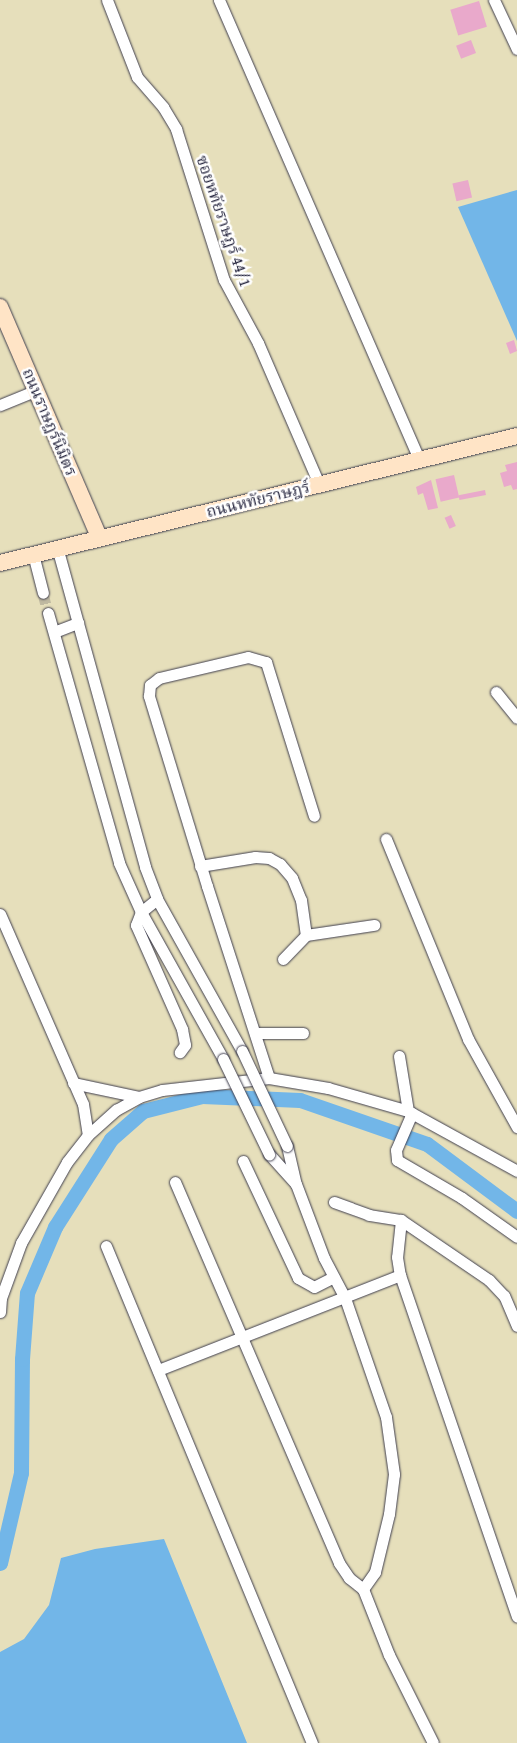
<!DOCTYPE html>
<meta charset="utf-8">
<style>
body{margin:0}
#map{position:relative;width:517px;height:1743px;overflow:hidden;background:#e6dfbb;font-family:"Gentium Book Plus","Noto Serif Thai",serif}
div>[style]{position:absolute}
.water>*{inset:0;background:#72b6e8}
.canal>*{height:15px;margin:-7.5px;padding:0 7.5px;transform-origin:7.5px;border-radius:7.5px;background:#72b6e8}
.building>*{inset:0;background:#e9a9cb;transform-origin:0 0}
.street-tunnel>*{height:11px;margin-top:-5.5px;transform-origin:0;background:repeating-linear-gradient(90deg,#bfb9a1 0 11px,transparent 0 16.5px)}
.roads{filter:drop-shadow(0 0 1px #3f3e4e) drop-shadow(0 0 1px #3f3e4e)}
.street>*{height:11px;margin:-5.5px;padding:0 5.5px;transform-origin:5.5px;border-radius:5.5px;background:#fff}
.secondary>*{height:16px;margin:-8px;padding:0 8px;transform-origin:8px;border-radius:8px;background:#ffe4c6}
.bridges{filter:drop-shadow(0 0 1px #3f3e4e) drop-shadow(0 0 1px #3f3e4e)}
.street-bridge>*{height:11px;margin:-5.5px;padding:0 5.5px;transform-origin:5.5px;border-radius:5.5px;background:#fff}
span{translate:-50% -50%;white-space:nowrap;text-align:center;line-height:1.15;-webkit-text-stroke:5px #fff;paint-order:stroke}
.street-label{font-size:16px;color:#22223b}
</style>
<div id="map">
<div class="water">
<div style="clip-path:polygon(517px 190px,517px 341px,458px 207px)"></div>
<div style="clip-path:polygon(164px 1539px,247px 1743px,0 1743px,0 1652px,24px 1639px,49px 1605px,61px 1558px,95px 1549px)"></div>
</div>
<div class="canal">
<div style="left:0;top:1563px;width:92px;rotate:-76.9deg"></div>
<div style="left:21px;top:1473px;width:114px;rotate:-89.5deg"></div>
<div style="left:22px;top:1359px;width:66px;rotate:-85.7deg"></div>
<div style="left:27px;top:1293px;width:72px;rotate:-67deg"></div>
<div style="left:55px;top:1227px;width:104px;rotate:-57.5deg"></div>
<div style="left:111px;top:1139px;width:43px;rotate:-41.2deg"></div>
<div style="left:143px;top:1111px;width:61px;rotate:-14.3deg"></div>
<div style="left:202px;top:1096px;width:98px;rotate:2.3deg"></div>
<div style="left:300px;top:1100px;width:134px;rotate:19.1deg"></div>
<div style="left:427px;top:1144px;width:112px;rotate:36.7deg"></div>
</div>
<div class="building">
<div style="left:479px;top:1px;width:27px;height:30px;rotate:73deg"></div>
<div style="left:471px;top:40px;width:14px;height:16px;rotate:69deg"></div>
<div style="left:468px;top:180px;width:18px;height:16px;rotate:77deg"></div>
<div style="clip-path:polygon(514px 340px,517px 351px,510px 354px,506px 343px)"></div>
<div style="clip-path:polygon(517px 462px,517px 489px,513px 490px,511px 485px,504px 487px,500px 473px,507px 471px,505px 465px)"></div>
<div style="left:454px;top:475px;width:23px;height:19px;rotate:77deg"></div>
<div style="clip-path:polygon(431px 480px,438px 508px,428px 510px,423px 493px,418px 495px,416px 487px)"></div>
<div style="left:485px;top:490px;width:5px;height:27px;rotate:79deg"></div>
<div style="left:451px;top:515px;width:12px;height:7px;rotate:66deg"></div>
</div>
<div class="street-tunnel">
<div style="left:43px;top:593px;width:21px;rotate:76deg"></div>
</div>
<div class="roads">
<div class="street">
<div style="left:107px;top:0;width:83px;rotate:68.7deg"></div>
<div style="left:137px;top:77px;width:40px;rotate:49deg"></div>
<div style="left:163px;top:107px;width:26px;rotate:59deg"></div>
<div style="left:176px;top:129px;width:158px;rotate:72.4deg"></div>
<div style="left:224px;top:280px;width:72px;rotate:61.6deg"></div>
<div style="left:258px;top:343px;width:154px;rotate:66.6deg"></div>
<div style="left:219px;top:0;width:501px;rotate:66.46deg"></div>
<div style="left:494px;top:0;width:54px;rotate:64.9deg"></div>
<div style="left:0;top:405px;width:40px;rotate:-22deg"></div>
<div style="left:57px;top:547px;width:332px;rotate:74.6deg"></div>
<div style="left:145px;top:867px;width:34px;rotate:69deg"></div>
<div style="left:157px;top:899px;width:174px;rotate:60.8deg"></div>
<div style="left:33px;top:554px;width:40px;rotate:75.6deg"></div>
<div style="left:48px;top:613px;width:260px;rotate:74.1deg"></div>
<div style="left:119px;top:863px;width:54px;rotate:65.8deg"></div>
<div style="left:141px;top:912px;width:168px;rotate:60.8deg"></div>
<div style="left:54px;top:632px;width:26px;rotate:-21deg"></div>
<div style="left:496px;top:692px;width:33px;rotate:51deg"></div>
<div style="left:386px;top:839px;width:216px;rotate:67.7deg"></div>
<div style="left:468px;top:1039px;width:101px;rotate:60.9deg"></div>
<div style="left:200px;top:866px;width:56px;rotate:-9.3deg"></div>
<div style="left:255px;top:857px;width:14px;rotate:4deg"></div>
<div style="left:269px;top:858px;width:13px;rotate:29deg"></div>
<div style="left:280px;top:864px;width:18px;rotate:49deg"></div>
<div style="left:292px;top:878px;width:24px;rotate:68deg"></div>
<div style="left:301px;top:900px;width:35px;rotate:82deg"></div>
<div style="left:306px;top:935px;width:69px;rotate:-8.4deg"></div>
<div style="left:157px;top:899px;width:21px;rotate:141deg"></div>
<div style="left:141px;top:912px;width:14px;rotate:111deg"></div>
<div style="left:136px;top:925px;width:114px;rotate:66.1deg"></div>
<div style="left:182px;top:1029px;width:16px;rotate:79deg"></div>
<div style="left:185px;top:1045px;width:9px;rotate:126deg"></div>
<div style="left:0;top:914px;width:207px;rotate:66.4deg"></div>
<div style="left:83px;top:1104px;width:31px;rotate:81deg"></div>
<div style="left:283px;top:959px;width:33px;rotate:-46deg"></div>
<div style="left:255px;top:1033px;width:48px"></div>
<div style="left:399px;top:1056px;width:56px;rotate:80.7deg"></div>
<div style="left:269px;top:1078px;width:202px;rotate:-107.9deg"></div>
<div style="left:207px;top:886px;width:199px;rotate:-107deg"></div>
<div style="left:149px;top:696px;width:11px;rotate:-85deg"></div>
<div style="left:150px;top:685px;width:11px;rotate:-38deg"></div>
<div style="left:159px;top:678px;width:91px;rotate:-13.3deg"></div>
<div style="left:248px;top:657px;width:19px;rotate:16deg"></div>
<div style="left:266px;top:662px;width:161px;rotate:72.7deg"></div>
<div style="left:73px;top:1083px;width:67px;rotate:12deg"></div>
<div style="left:412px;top:1113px;width:40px;rotate:113.4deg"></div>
<div style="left:396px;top:1150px;width:10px;rotate:84deg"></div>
<div style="left:397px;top:1160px;width:75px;rotate:30.3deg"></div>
<div style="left:462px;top:1198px;width:67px;rotate:35.3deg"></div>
<div style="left:287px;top:1146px;width:39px;rotate:77deg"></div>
<div style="left:296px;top:1184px;width:79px;rotate:69.3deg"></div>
<div style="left:324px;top:1258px;width:45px;rotate:62.3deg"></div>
<div style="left:345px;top:1298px;width:126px;rotate:71deg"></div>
<div style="left:386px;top:1417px;width:58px;rotate:82deg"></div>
<div style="left:394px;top:1474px;width:40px;rotate:97.1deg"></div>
<div style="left:389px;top:1514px;width:60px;rotate:103.6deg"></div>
<div style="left:375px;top:1572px;width:21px;rotate:125deg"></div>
<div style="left:363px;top:1589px;width:71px;rotate:68.5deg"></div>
<div style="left:389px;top:1655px;width:98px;rotate:63.4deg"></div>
<div style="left:269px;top:1154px;width:39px;rotate:48deg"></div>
<div style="left:243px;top:1161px;width:129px;rotate:64.8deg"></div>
<div style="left:298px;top:1278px;width:18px;rotate:29deg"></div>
<div style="left:314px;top:1287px;width:22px;rotate:-27deg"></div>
<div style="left:175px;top:1182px;width:415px;rotate:66.7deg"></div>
<div style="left:339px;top:1563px;width:18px;rotate:56deg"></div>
<div style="left:349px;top:1578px;width:18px;rotate:38deg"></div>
<div style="left:334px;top:1202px;width:37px;rotate:20deg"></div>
<div style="left:369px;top:1215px;width:32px;rotate:9deg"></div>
<div style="left:106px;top:1246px;width:538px;rotate:67.49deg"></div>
<div style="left:0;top:1312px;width:14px;rotate:-86deg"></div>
<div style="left:1px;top:1298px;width:59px;rotate:-70deg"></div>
<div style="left:21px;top:1243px;width:93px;rotate:-60.4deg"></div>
<div style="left:67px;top:1162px;width:34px;rotate:-52deg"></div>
<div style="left:88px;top:1135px;width:38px;rotate:-42deg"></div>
<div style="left:116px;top:1110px;width:26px;rotate:-29deg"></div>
<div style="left:139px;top:1097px;width:24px;rotate:-17deg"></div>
<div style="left:162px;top:1090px;width:108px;rotate:-6.4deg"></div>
<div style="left:269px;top:1078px;width:60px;rotate:9.6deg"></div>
<div style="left:328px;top:1088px;width:83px;rotate:16deg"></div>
<div style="left:408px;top:1111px;width:124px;rotate:28.8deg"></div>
<div style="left:517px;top:1326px;width:33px;rotate:-113deg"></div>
<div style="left:504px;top:1296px;width:22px;rotate:-133deg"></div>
<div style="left:489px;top:1280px;width:107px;rotate:-145.7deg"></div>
<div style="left:401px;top:1220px;width:37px;rotate:96deg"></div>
<div style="left:397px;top:1257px;width:18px;rotate:81deg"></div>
<div style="left:400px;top:1275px;width:361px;rotate:71.1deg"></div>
<div style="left:158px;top:1370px;width:260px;rotate:-21.4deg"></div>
</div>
<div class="secondary">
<div style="left:0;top:307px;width:250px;rotate:66.7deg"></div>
<div style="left:0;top:563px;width:532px;rotate:-13.8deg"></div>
</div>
</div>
<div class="bridges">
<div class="street-bridge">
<div style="left:242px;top:1051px;width:105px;rotate:64.7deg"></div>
<div style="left:223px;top:1059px;width:106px;rotate:64.2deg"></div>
</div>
</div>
<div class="street-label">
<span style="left:224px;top:221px;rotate:71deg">ซอยหทัยราษฎร์ 44/1</span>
<span style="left:50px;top:422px;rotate:67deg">ถนนราษฎร์นิมิตร</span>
<span style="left:258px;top:499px;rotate:-14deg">ถนนหทัยราษฎร์</span>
</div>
</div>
